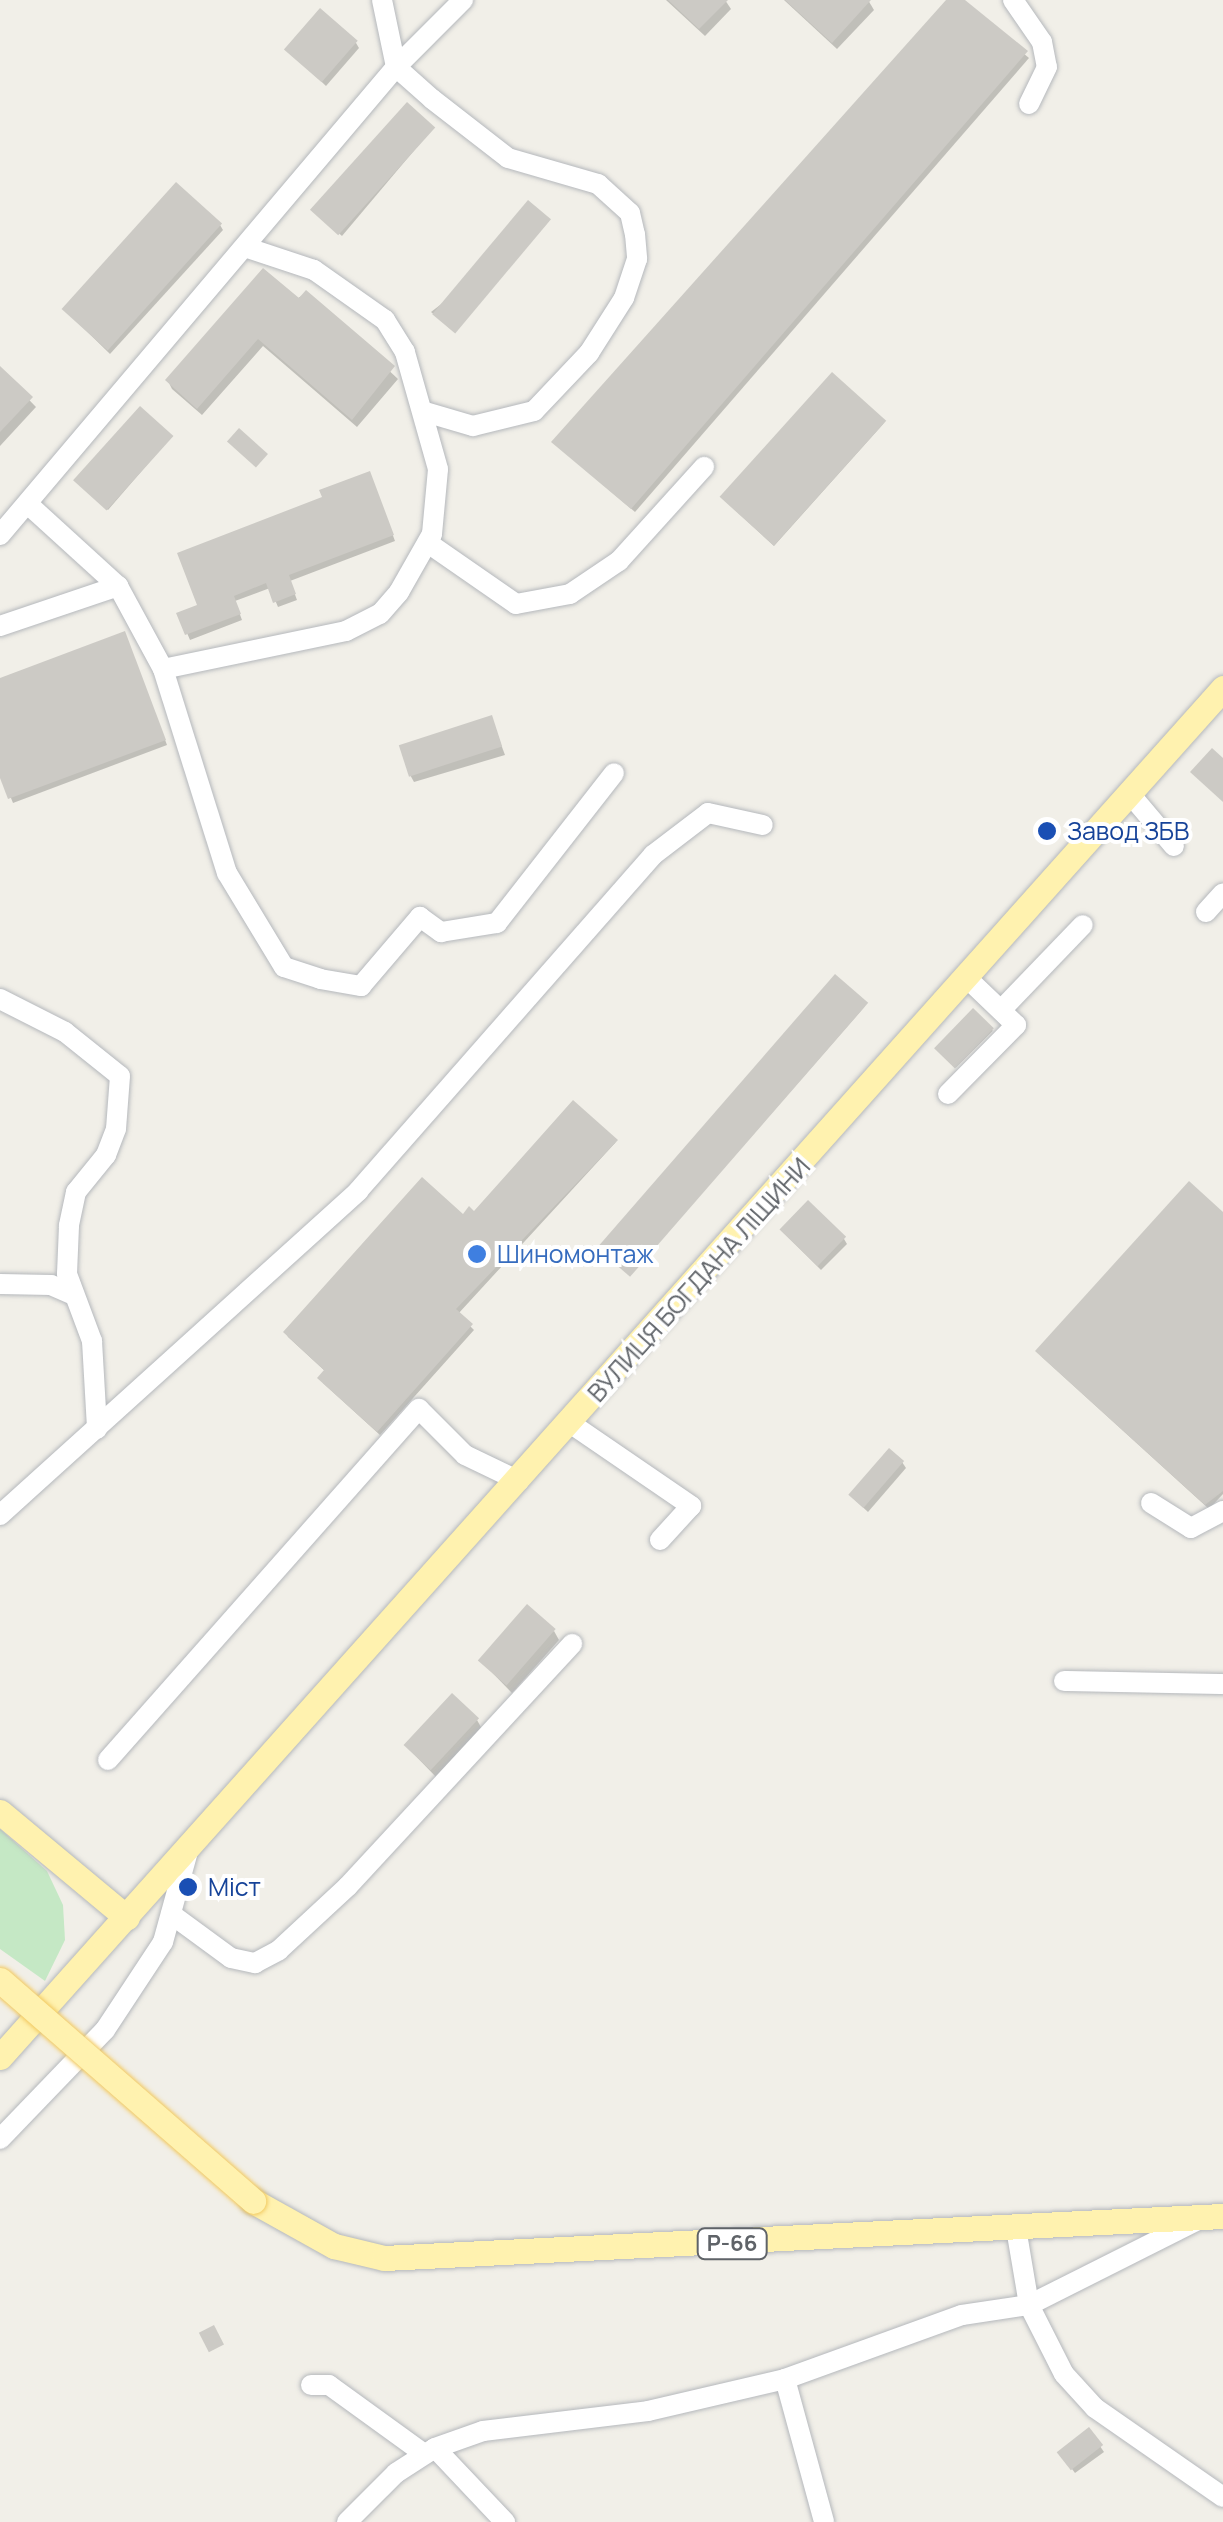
<!DOCTYPE html>
<meta charset="utf-8">
<style>
body{margin:0}
#map{position:relative;width:1223px;height:2522px;overflow:hidden;background:#f1efe8;font-family:Manrope,sans-serif}
div>[style]{position:absolute}
.green>*{inset:0;background:#c5e8c5}
.shadow>*{inset:0;background:#0003;transform-origin:0 0}
.building>*{inset:0;background:#cccac5;transform-origin:0 0}
.roads{filter:drop-shadow(0 0 2px #b5b8bc) drop-shadow(0 0 2px #b5b8bc)}
.minor>*{height:20px;margin:-10px;padding:0 10px;transform-origin:10px;border-radius:10px;background:#fff}
.major>*{height:25px;margin:-12.5px;padding:0 12.5px;transform-origin:12.5px;border-radius:12.5px;background:#fff2af}
.bridges{filter:drop-shadow(0 0 2px #f2c960) drop-shadow(0 0 2px #f2c960)}
.major-bridge>*{height:25px;margin:-12.5px;padding:0 12.5px;transform-origin:12.5px;border-radius:12.5px;background:#fff2af}
.dots>*{width:28px;height:28px;translate:-50% -50%;box-sizing:border-box;border:5px solid #fff;border-radius:50%}
span{translate:-50% -50%;white-space:nowrap;text-align:center;line-height:1.15;-webkit-text-stroke:8px #fff;paint-order:stroke}
.shield-label span{padding:2px 8px;background:#fff;border:2px solid;border-radius:8px;-webkit-text-stroke-width:0}
.shield-label{font-size:22px;color:#5f6368;font-weight:700}
.transit-label{font-size:25px;color:#164399}
.left{translate:0 -50%;text-align:left}
.shop-label{font-size:25px;color:#366cbe}
.street-label{font-size:25px;color:#5f6368}
</style>
<div id="map">
<div class="green">
<div style="clip-path:polygon(0 1829px,47px 1871px,63px 1905px,65px 1940px,45px 1981px,0 1949px)"></div>
</div>
<div class="shadow">
<div style="clip-path:polygon(666px 0,725px 0,731px 9px,705px 36px)"></div>
<div style="clip-path:polygon(784px 0,868px 0,874px 10px,837px 49px)"></div>
<div style="clip-path:polygon(949px 0,961px 0,1029px 58px,635px 512px,554px 443px)"></div>
<div style="clip-path:polygon(356px 43px,359px 48px,326px 86px,287px 49px)"></div>
<div style="clip-path:polygon(433px 128px,342px 236px,316px 213px)"></div>
<div style="clip-path:polygon(549px 221px,453px 331px,431px 312px)"></div>
<div style="clip-path:polygon(220px 225px,223px 230px,110px 354px,64px 309px)"></div>
<div style="clip-path:polygon(306px 293px,398px 379px,357px 427px,263px 346px,202px 415px,172px 389px,168px 381px)"></div>
<div style="clip-path:polygon(0 370px,36px 407px,0 446px)"></div>
<div style="clip-path:polygon(884px 423px,774px 546px,722px 498px)"></div>
<div style="clip-path:polygon(171px 437px,108px 510px,78px 483px)"></div>
<div style="clip-path:polygon(372px 479px,395px 541px,290px 581px,297px 600px,278px 607px,270px 588px,235px 601px,242px 620px,190px 640px,179px 614px,200px 606px)"></div>
<div style="clip-path:polygon(127px 639px,167px 745px,13px 803px,0 771px,0 680px)"></div>
<div style="clip-path:polygon(491px 718px,505px 755px,414px 782px,409px 773px)"></div>
<div style="clip-path:polygon(866px 1005px,630px 1275px,599px 1248px)"></div>
<div style="left:973px;top:1011px;width:28px;height:52px;rotate:45deg"></div>
<div style="clip-path:polygon(616px 1142px,458px 1314px,474px 1330px,380px 1435px,323px 1383px,326px 1372px,288px 1337px,286px 1333px,463px 1217px)"></div>
<div style="clip-path:polygon(1223px 1215px,1223px 1494px,1209px 1509px,1042px 1357px)"></div>
<div style="clip-path:polygon(785px 1234px,844px 1239px,847px 1244px,821px 1270px)"></div>
<div style="clip-path:polygon(902px 1462px,906px 1468px,868px 1512px,855px 1500px)"></div>
<div style="clip-path:polygon(554px 1631px,559px 1640px,512px 1693px,480px 1660px)"></div>
<div style="clip-path:polygon(477px 1720px,482px 1729px,437px 1778px,406px 1746px)"></div>
<div style="clip-path:polygon(1089px 2430px,1104px 2452px,1075px 2473px,1063px 2457px)"></div>
</div>
<div class="building">
<div style="clip-path:polygon(668px 0,728px 0,699px 29px)"></div>
<div style="clip-path:polygon(785px 0,871px 0,832px 43px)"></div>
<div style="clip-path:polygon(946px 0,965px 0,1028px 51px,631px 509px,551px 442px)"></div>
<div style="left:320px;top:8px;width:50px;height:55px;rotate:41deg"></div>
<div style="left:407px;top:102px;width:38px;height:145px;rotate:42deg"></div>
<div style="left:176px;top:182px;width:62px;height:171px;rotate:42deg"></div>
<div style="left:528px;top:200px;width:30px;height:149px;rotate:40deg"></div>
<div style="clip-path:polygon(263px 268px,299px 298px,306px 290px,395px 366px,352px 420px,258px 339px,197px 409px,165px 380px)"></div>
<div style="clip-path:polygon(0 366px,33px 397px,0 432px)"></div>
<div style="left:832px;top:372px;width:73px;height:168px;rotate:42deg"></div>
<div style="left:140px;top:406px;width:45px;height:100px;rotate:42deg"></div>
<div style="left:239px;top:428px;width:39px;height:18px;rotate:42deg"></div>
<div style="clip-path:polygon(370px 471px,394px 535px,289px 575px,296px 594px,273px 603px,266px 583px,234px 596px,241px 614px,185px 635px,176px 613px,197px 605px,177px 553px,322px 497px,319px 490px)"></div>
<div style="clip-path:polygon(125px 631px,166px 740px,8px 799px,0 778px,0 678px)"></div>
<div style="left:492px;top:715px;width:33px;height:98px;rotate:72deg"></div>
<div style="clip-path:polygon(1212px 748px,1223px 758px,1223px 802px,1190px 772px)"></div>
<div style="left:835px;top:974px;width:44px;height:363px;rotate:41deg"></div>
<div style="left:973px;top:1008px;width:29px;height:56px;rotate:44deg"></div>
<div style="clip-path:polygon(573px 1100px,618px 1140px,456px 1309px,473px 1324px,377px 1432px,317px 1378px,324px 1370px,283px 1332px,422px 1177px,463px 1214px,469px 1206px,474px 1211px)"></div>
<div style="clip-path:polygon(1189px 1181px,1223px 1212px,1223px 1491px,1205px 1505px,1035px 1351px)"></div>
<div style="left:808px;top:1200px;width:53px;height:41px;rotate:44deg"></div>
<div style="left:889px;top:1448px;width:20px;height:62px;rotate:41deg"></div>
<div style="left:527px;top:1604px;width:38px;height:75px;rotate:41deg"></div>
<div style="left:452px;top:1693px;width:37px;height:71px;rotate:43deg"></div>
<div style="left:214px;top:2325px;width:22px;height:17px;rotate:63deg"></div>
<div style="left:1089px;top:2427px;width:23px;height:41px;rotate:52deg"></div>
</div>
<div class="roads">
<div class="minor">
<div style="left:382px;top:0;width:68px;rotate:78.2deg"></div>
<div style="left:396px;top:67px;width:48px;rotate:41.6deg"></div>
<div style="left:432px;top:99px;width:96px;rotate:37.8deg"></div>
<div style="left:508px;top:158px;width:94px;rotate:16.1deg"></div>
<div style="left:598px;top:184px;width:43px;rotate:42.2deg"></div>
<div style="left:630px;top:213px;width:22px;rotate:77deg"></div>
<div style="left:635px;top:234px;width:25px;rotate:85deg"></div>
<div style="left:637px;top:259px;width:41px;rotate:108.4deg"></div>
<div style="left:624px;top:298px;width:65px;rotate:122.5deg"></div>
<div style="left:589px;top:353px;width:80px;rotate:133.5deg"></div>
<div style="left:534px;top:411px;width:63px;rotate:166.2deg"></div>
<div style="left:473px;top:426px;width:50px;rotate:-163.7deg"></div>
<div style="left:1013px;top:0;width:51px;rotate:55.4deg"></div>
<div style="left:1042px;top:42px;width:25px;rotate:79deg"></div>
<div style="left:1047px;top:67px;width:41px;rotate:115.9deg"></div>
<div style="left:30px;top:506px;width:119px;rotate:42.3deg"></div>
<div style="left:118px;top:586px;width:94px;rotate:61.5deg"></div>
<div style="left:163px;top:669px;width:187px;rotate:-11.7deg"></div>
<div style="left:346px;top:631px;width:38px;rotate:-27deg"></div>
<div style="left:380px;top:614px;width:29px;rotate:-49deg"></div>
<div style="left:399px;top:592px;width:67px;rotate:-60.4deg"></div>
<div style="left:432px;top:534px;width:65px;rotate:-84.7deg"></div>
<div style="left:438px;top:469px;width:122px;rotate:-105.8deg"></div>
<div style="left:405px;top:352px;width:38px;rotate:-122deg"></div>
<div style="left:385px;top:320px;width:87px;rotate:-144.8deg"></div>
<div style="left:314px;top:270px;width:73px;rotate:-161.6deg"></div>
<div style="left:0;top:535px;width:613px;rotate:-49.76deg"></div>
<div style="left:396px;top:67px;width:95px;rotate:-45deg"></div>
<div style="left:428px;top:543px;width:107px;rotate:34.7deg"></div>
<div style="left:516px;top:604px;width:55px;rotate:-10.5deg"></div>
<div style="left:570px;top:594px;width:59px;rotate:-34deg"></div>
<div style="left:619px;top:561px;width:127px;rotate:-47.9deg"></div>
<div style="left:0;top:626px;width:125px;rotate:-18.7deg"></div>
<div style="left:163px;top:669px;width:214px;rotate:72.6deg"></div>
<div style="left:227px;top:873px;width:110px;rotate:58.8deg"></div>
<div style="left:284px;top:967px;width:38px;rotate:18deg"></div>
<div style="left:320px;top:979px;width:42px;rotate:9.7deg"></div>
<div style="left:361px;top:986px;width:91px;rotate:-49.5deg"></div>
<div style="left:420px;top:917px;width:26px;rotate:36deg"></div>
<div style="left:441px;top:932px;width:57px;rotate:-9.1deg"></div>
<div style="left:497px;top:923px;width:190px;rotate:-52deg"></div>
<div style="left:1130px;top:794px;width:68px;rotate:49.8deg"></div>
<div style="left:1206px;top:912px;width:25px;rotate:-48deg"></div>
<div style="left:0;top:999px;width:73px;rotate:26.9deg"></div>
<div style="left:65px;top:1032px;width:70px;rotate:38.7deg"></div>
<div style="left:120px;top:1076px;width:53px;rotate:94.3deg"></div>
<div style="left:116px;top:1129px;width:28px;rotate:111deg"></div>
<div style="left:106px;top:1155px;width:48px;rotate:129deg"></div>
<div style="left:76px;top:1192px;width:35px;rotate:102deg"></div>
<div style="left:69px;top:1226px;width:48px;rotate:92.4deg"></div>
<div style="left:67px;top:1274px;width:72px;rotate:69.5deg"></div>
<div style="left:92px;top:1341px;width:88px;rotate:86.7deg"></div>
<div style="left:1003px;top:1008px;width:115px;rotate:-46.1deg"></div>
<div style="left:948px;top:1094px;width:97px;rotate:-45.4deg"></div>
<div style="left:1016px;top:1025px;width:68px;rotate:-136.2deg"></div>
<div style="left:0;top:1284px;width:51px;rotate:1.1deg"></div>
<div style="left:51px;top:1285px;width:22px;rotate:24deg"></div>
<div style="left:570px;top:1423px;width:147px;rotate:34.4deg"></div>
<div style="left:691px;top:1506px;width:46px;rotate:132.4deg"></div>
<div style="left:1151px;top:1503px;width:47px;rotate:32deg"></div>
<div style="left:1191px;top:1528px;width:36px;rotate:-28deg"></div>
<div style="left:0;top:1515px;width:483px;rotate:-42.1deg"></div>
<div style="left:358px;top:1191px;width:447px;rotate:-48.7deg"></div>
<div style="left:653px;top:855px;width:69px;rotate:-37.4deg"></div>
<div style="left:708px;top:813px;width:56px;rotate:12.3deg"></div>
<div style="left:1064px;top:1681px;width:159px;rotate:1.1deg"></div>
<div style="left:108px;top:1760px;width:469px;rotate:-48.5deg"></div>
<div style="left:419px;top:1409px;width:65px;rotate:45deg"></div>
<div style="left:465px;top:1455px;width:60px;rotate:25.7deg"></div>
<div style="left:171px;top:1914px;width:74px;rotate:36.3deg"></div>
<div style="left:231px;top:1958px;width:25px;rotate:12deg"></div>
<div style="left:255px;top:1963px;width:27px;rotate:-28deg"></div>
<div style="left:279px;top:1950px;width:94px;rotate:-42.8deg"></div>
<div style="left:348px;top:1886px;width:330px;rotate:-47.2deg"></div>
<div style="left:0;top:2139px;width:151px;rotate:-46.1deg"></div>
<div style="left:105px;top:2030px;width:105px;rotate:-56.6deg"></div>
<div style="left:163px;top:1942px;width:94px;rotate:-74.6deg"></div>
<div style="left:1016px;top:2228px;width:78px;rotate:80.4deg"></div>
<div style="left:1029px;top:2305px;width:77px;rotate:63.1deg"></div>
<div style="left:1064px;top:2374px;width:46px;rotate:47.6deg"></div>
<div style="left:1095px;top:2408px;width:156px;rotate:34.8deg"></div>
<div style="left:785px;top:2379px;width:148px;rotate:74.7deg"></div>
<div style="left:311px;top:2385px;width:18px"></div>
<div style="left:329px;top:2385px;width:116px;rotate:35.9deg"></div>
<div style="left:435px;top:2448px;width:102px;rotate:46.6deg"></div>
<div style="left:347px;top:2522px;width:69px;rotate:-45deg"></div>
<div style="left:396px;top:2473px;width:46px;rotate:-32.7deg"></div>
<div style="left:435px;top:2448px;width:51px;rotate:-19.5deg"></div>
<div style="left:483px;top:2431px;width:166px;rotate:-6.9deg"></div>
<div style="left:648px;top:2411px;width:141px;rotate:-13.1deg"></div>
<div style="left:785px;top:2379px;width:188px;rotate:-19.9deg"></div>
<div style="left:962px;top:2315px;width:68px;rotate:-8.5deg"></div>
<div style="left:1029px;top:2305px;width:194px;rotate:-26.7deg"></div>
</div>
<div class="major">
<div style="left:0;top:1812px;width:165px;rotate:39.8deg"></div>
<div style="left:0;top:2057px;width:1836px;rotate:-48.22deg"></div>
<div style="left:253px;top:2201px;width:93px;rotate:29.1deg"></div>
<div style="left:334px;top:2246px;width:51px;rotate:13.5deg"></div>
<div style="left:384px;top:2258px;width:840px;rotate:-2.87deg"></div>
</div>
</div>
<div class="bridges">
<div class="major-bridge">
<div style="left:0;top:1980px;width:336px;rotate:41.1deg"></div>
</div>
</div>
<div class="dots">
<div style="left:1047px;top:831px;background:#1a4fb4"></div>
<div style="left:477px;top:1254px;background:#3f7fe0"></div>
<div style="left:188px;top:1887px;background:#1a4fb4"></div>
</div>
<div class="shield-label">
<span style="left:732px;top:2244px">Р-66</span>
</div>
<div class="transit-label">
<span class="left" style="left:1067px;top:831px">Завод ЗБВ</span>
<span class="left" style="left:208px;top:1887px">Міст</span>
</div>
<div class="shop-label">
<span class="left" style="left:497px;top:1254px">Шиномонтаж</span>
</div>
<div class="street-label">
<span style="left:699px;top:1280px;rotate:-48deg">ВУЛИЦЯ БОГДАНА ЛІЩИНИ</span>
</div>
</div>
